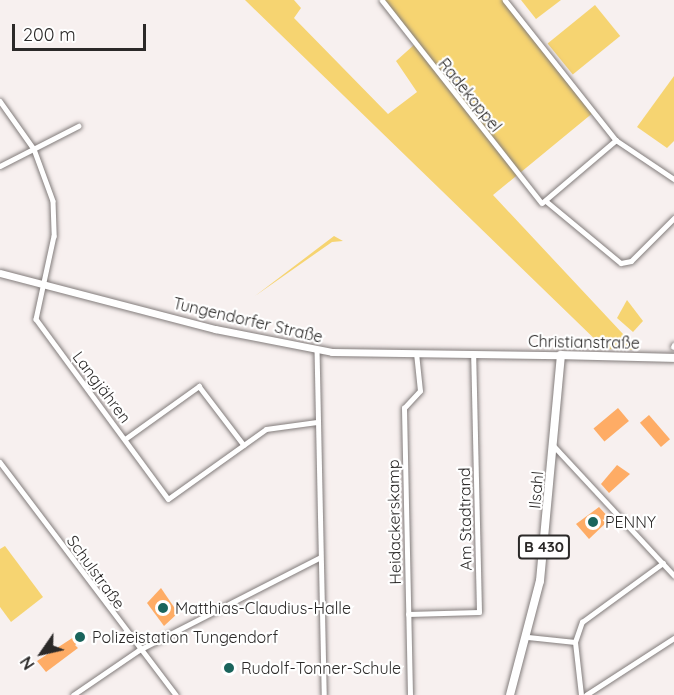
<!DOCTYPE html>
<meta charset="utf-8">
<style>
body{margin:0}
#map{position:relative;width:674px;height:695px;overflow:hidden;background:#f7f0ef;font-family:Quicksand,sans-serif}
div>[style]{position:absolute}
.green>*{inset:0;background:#f6d471;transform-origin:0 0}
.building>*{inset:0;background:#feac65;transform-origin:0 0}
.roads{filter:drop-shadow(0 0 2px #827c7b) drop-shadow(0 0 2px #827c7b)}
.minor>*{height:4.5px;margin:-2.25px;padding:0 2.25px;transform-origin:2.25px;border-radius:2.25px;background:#fff}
.secondary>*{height:7px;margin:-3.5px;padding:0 3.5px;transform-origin:3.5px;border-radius:3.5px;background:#fff}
.primary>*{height:8px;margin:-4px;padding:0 4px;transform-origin:4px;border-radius:4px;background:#fff}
.dots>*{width:16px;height:16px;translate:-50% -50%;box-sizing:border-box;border:3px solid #fff;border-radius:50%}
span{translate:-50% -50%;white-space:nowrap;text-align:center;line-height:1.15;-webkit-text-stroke:4.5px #fff;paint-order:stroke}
.shield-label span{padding:2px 4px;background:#fff;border:2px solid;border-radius:4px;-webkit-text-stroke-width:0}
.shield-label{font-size:15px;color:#2b2928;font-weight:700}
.street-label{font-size:16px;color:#2b2928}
.poi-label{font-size:16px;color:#2b2928}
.left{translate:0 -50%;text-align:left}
.north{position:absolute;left:12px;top:623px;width:60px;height:60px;-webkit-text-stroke:4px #fff;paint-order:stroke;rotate:236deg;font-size:16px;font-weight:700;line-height:24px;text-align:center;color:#2b2928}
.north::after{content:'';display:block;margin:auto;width:21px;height:27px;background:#2b2928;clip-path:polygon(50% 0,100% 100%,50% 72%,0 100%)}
.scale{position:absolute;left:12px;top:24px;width:134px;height:27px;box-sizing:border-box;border:3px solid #2b2928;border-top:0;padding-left:8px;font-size:18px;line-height:21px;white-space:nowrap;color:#2b2928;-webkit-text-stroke:4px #fff;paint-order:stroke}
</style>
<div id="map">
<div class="green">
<div style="clip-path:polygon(245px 0,294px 0,301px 8px,294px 18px,388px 114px,417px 92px,396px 61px,415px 44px,382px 0,505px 0,594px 112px,493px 195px,638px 350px,605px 349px)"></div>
<div style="clip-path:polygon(521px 0,561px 0,536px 19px)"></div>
<div style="left:595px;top:5px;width:40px;height:61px;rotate:51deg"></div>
<div style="clip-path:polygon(674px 76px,674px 141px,667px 148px,637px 127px)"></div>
<div style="clip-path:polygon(334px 236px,343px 241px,332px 242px,255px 296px)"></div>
<div style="clip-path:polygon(627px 300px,643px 321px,633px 332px,617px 318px)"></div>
<div style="clip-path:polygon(5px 546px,43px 597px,11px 622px,0 607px,0 549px)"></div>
</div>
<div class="building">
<div style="left:618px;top:408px;width:17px;height:32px;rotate:50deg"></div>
<div style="left:649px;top:415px;width:32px;height:12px;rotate:49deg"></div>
<div style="clip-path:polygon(617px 465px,630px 474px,609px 493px,601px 484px)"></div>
<div style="clip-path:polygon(599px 507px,610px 519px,589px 539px,576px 524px)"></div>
<div style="clip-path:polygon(161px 588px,178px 613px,164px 626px,147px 603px)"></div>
<div style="clip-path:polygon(80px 633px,84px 638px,75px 645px,78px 648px,46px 672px,37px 661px)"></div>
</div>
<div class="roads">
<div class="minor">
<div style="left:382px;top:0;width:258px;rotate:51.8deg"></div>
<div style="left:542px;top:203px;width:97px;rotate:-40.4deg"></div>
<div style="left:505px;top:0;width:179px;rotate:51.6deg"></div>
<div style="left:616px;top:140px;width:70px;rotate:33.9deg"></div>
<div style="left:0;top:101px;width:59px;rotate:54.7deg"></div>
<div style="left:34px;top:149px;width:55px;rotate:69.9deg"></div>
<div style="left:53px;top:201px;width:35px;rotate:88deg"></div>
<div style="left:54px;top:236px;width:85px;rotate:102.2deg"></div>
<div style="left:36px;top:319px;width:223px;rotate:53.7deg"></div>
<div style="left:168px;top:499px;width:120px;rotate:-35.5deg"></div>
<div style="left:266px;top:429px;width:51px;rotate:-7.8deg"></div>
<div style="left:0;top:166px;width:88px;rotate:-27.1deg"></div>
<div style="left:546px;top:201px;width:97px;rotate:39.6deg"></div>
<div style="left:621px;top:263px;width:10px;rotate:-11deg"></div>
<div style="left:631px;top:261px;width:61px;rotate:-45deg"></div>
<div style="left:673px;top:347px;width:2px;rotate:-63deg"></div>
<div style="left:317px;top:349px;width:346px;rotate:88.8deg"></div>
<div style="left:125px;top:439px;width:91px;rotate:-35.6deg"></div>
<div style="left:199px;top:386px;width:74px;rotate:52.7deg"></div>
<div style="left:553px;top:445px;width:178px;rotate:47.1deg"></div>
<div style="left:0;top:462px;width:292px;rotate:52.9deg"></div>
<div style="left:408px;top:614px;width:71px;rotate:-1.6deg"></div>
<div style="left:479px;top:612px;width:257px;rotate:-91.3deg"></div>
<div style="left:528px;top:637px;width:47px;rotate:6.1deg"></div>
<div style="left:73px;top:695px;width:80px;rotate:-34.3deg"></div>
<div style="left:139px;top:650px;width:202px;rotate:-27.1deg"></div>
<div style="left:410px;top:695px;width:287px;rotate:-91.2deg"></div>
<div style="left:404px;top:408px;width:23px;rotate:-47deg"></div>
<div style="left:420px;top:391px;width:36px;rotate:-96deg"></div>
<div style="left:581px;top:695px;width:53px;rotate:-96.5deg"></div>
<div style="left:575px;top:642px;width:21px;rotate:-71deg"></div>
<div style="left:582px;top:622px;width:100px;rotate:-36.1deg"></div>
<div style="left:586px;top:695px;width:105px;rotate:-32.9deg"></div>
</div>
<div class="secondary">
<div style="left:0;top:273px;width:222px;rotate:14.6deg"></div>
<div style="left:215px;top:329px;width:119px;rotate:11.1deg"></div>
<div style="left:332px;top:352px;width:229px;rotate:0.8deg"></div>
</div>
<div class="primary">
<div style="left:510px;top:695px;width:118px;rotate:-75.3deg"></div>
<div style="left:540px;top:581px;width:227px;rotate:-84.7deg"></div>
<div style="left:561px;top:355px;width:113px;rotate:1.5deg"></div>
</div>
</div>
<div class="dots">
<div style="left:593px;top:522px;background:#1a645c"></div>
<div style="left:163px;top:608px;background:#1a645c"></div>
<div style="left:80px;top:637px;background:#1a645c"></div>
<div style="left:229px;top:668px;background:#1a645c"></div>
</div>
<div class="shield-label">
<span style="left:544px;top:547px">B 430</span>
</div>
<div class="street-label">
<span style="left:470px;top:95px;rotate:51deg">Radekoppel</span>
<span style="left:248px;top:320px;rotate:13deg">Tungendorfer Straße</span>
<span style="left:584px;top:342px;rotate:1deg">Christianstraße</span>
<span style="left:102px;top:387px;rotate:53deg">Langjähren</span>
<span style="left:536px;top:490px;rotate:-85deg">Ilsahl</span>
<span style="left:465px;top:519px;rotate:-91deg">Am Stadtrand</span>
<span style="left:394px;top:522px;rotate:-91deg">Heidackerskamp</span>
<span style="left:96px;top:572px;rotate:54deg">Schulstraße</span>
</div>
<div class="poi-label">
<span class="left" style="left:605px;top:522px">PENNY</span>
<span class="left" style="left:175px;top:608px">Matthias-Claudius-Halle</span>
<span class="left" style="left:92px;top:637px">Polizeistation Tungendorf</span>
<span class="left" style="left:241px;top:668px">Rudolf-Tonner-Schule</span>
</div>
<div class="north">N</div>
<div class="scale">200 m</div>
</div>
